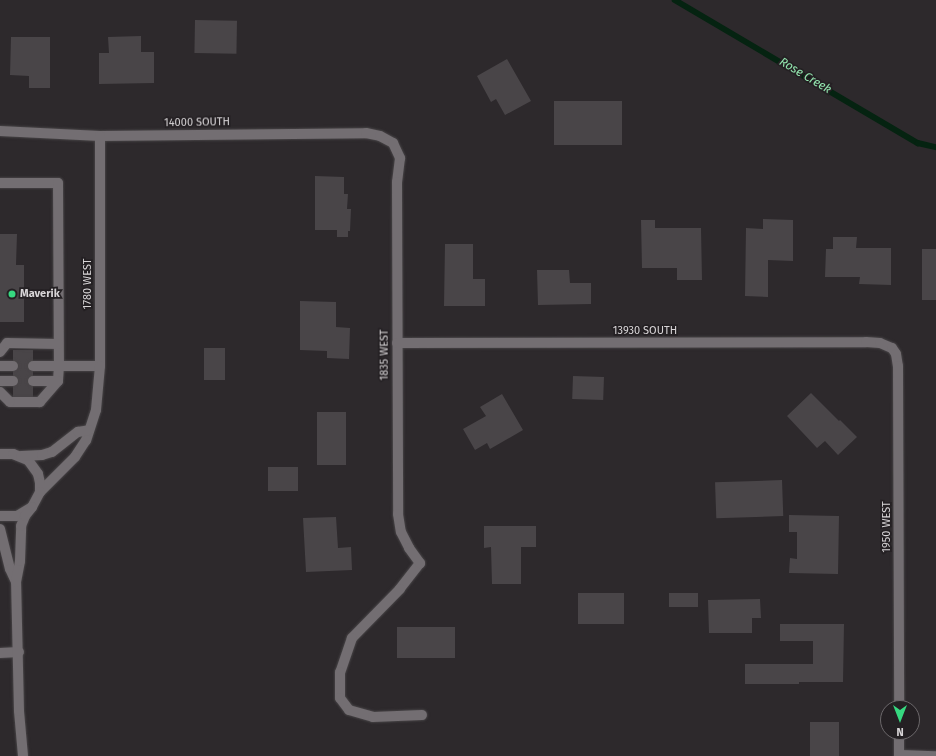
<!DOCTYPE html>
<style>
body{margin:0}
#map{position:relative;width:936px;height:756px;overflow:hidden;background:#2d292c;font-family:"Fira Sans",sans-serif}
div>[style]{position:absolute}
.stream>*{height:5.5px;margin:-2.75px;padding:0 2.75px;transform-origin:2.75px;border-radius:2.75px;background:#052311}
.building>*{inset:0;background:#494548;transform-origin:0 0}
.roads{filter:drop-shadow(0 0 1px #484547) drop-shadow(0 0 1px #484547)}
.lane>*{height:10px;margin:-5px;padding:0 5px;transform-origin:5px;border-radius:5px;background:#736e72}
.street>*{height:10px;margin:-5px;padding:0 5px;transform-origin:5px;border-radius:5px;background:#736e72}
.secondary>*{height:10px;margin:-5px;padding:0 5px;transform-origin:5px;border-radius:5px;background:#736e72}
.dots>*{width:11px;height:11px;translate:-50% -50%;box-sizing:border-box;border:2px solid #242023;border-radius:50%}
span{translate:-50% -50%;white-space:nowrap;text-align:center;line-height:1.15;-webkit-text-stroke:3.5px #242023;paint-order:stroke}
.street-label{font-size:11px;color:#d8d5d7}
.poi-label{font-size:11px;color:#d8d5d7;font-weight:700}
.left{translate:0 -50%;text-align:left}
.water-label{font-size:12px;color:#93e6af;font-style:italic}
.north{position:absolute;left:880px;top:700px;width:40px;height:40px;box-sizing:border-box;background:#242023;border:1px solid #6c686b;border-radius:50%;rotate:180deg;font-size:11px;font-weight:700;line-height:16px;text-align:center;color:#d8d5d7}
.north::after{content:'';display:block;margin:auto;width:14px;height:18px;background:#36d880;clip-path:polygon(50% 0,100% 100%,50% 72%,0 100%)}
</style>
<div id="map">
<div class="stream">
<div style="left:675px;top:0;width:282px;rotate:30.5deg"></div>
<div style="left:918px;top:143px;width:18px;rotate:13deg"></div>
</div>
<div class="building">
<div style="left:195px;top:20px;width:42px;height:33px;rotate:1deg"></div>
<div style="clip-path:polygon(141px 36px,141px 52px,154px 52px,154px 83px,99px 84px,99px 53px,109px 53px,108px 37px)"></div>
<div style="clip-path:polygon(11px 37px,50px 37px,50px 88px,29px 88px,29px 76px,10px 75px)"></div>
<div style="clip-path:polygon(507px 59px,531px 101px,505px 115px,496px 99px,491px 102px,477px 76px)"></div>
<div style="left:622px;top:101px;width:44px;height:68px;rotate:90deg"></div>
<div style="clip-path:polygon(315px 176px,344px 177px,344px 194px,348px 194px,347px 209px,351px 209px,350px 231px,348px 231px,348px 237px,337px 237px,337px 230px,315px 230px)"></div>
<div style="clip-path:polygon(763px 219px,793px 220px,793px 261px,768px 260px,768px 297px,745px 296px,746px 228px,763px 229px)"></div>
<div style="clip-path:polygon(641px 220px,655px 220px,655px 228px,701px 228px,702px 280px,677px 280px,677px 268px,642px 268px)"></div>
<div style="clip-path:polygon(0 234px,17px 234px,16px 265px,24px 265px,24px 322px,0 322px)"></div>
<div style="clip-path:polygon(833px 237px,857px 237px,856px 248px,891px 248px,891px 285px,859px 284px,860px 277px,825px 277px,826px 249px,833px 249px)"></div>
<div style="clip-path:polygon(445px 244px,473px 244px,473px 279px,485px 279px,485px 306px,444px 306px)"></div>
<div style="left:922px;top:249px;width:14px;height:51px"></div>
<div style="clip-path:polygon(537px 270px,569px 270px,570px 283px,591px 283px,591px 304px,538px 305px)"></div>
<div style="clip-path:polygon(300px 301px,336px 302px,336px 327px,350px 328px,349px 359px,327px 358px,327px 351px,300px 350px)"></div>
<div style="left:204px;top:348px;width:21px;height:32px"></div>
<div style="left:13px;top:350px;width:20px;height:49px"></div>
<div style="left:573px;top:376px;width:31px;height:23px;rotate:2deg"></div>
<div style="clip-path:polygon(811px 393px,839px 421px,840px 420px,857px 437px,838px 455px,825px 441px,817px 448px,787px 416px)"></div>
<div style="clip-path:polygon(502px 394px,523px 430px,490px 449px,487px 443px,475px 450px,463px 429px,486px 416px,480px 407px)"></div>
<div style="left:317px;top:412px;width:29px;height:53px"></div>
<div style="left:268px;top:467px;width:30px;height:24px"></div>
<div style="left:782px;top:480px;width:36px;height:67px;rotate:88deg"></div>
<div style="clip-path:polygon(789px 515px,839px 516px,838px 574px,789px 573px,790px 558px,797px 559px,797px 532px,789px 532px)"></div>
<div style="clip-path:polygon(336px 517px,338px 548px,351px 547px,352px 570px,306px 572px,303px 518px)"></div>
<div style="clip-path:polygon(484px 526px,536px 526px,536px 547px,521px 547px,521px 584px,492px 584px,491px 547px,484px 548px)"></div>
<div style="left:624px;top:593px;width:31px;height:46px;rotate:90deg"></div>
<div style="left:698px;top:593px;width:14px;height:29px;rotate:90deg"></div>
<div style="clip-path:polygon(760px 599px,761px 618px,752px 618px,752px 633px,709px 633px,708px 600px)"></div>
<div style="clip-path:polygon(780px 624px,844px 624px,843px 682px,799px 682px,799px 684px,745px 684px,745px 664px,813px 664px,813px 641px,780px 641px)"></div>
<div style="left:397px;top:627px;width:58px;height:31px"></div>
<div style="left:839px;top:722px;width:34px;height:29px;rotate:90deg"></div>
</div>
<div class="roads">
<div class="lane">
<div style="left:0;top:183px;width:58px"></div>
<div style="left:58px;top:183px;width:183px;rotate:89.7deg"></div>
<div style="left:59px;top:366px;width:15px;rotate:94deg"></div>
<div style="left:58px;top:381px;width:28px;rotate:131deg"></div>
<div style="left:40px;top:402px;width:30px;rotate:180deg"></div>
<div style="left:10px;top:402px;width:14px;rotate:-135deg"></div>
<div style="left:0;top:352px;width:11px;rotate:-52deg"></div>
<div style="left:7px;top:343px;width:51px;rotate:1.1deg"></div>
<div style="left:0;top:366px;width:13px"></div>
<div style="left:33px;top:366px;width:67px"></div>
<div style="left:0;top:381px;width:13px"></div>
<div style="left:33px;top:381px;width:25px"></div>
<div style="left:420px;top:563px;width:33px;rotate:128deg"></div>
<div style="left:400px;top:589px;width:69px;rotate:134.4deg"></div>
<div style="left:352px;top:638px;width:36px;rotate:109deg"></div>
<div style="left:340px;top:672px;width:26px;rotate:90deg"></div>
<div style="left:340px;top:698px;width:15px;rotate:53deg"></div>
<div style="left:349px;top:710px;width:25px;rotate:16deg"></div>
<div style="left:373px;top:717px;width:49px;rotate:-2.3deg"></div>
<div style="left:0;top:653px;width:19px;rotate:-3deg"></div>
<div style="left:899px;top:755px;width:37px;rotate:2deg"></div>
</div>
<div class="street">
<div style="left:100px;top:136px;width:266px;rotate:-0.6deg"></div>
<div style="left:366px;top:133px;width:14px;rotate:12deg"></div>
<div style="left:380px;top:136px;width:15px;rotate:28deg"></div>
<div style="left:393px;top:143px;width:17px;rotate:65deg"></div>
<div style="left:400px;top:158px;width:24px;rotate:97deg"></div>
<div style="left:397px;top:182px;width:332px;rotate:89.8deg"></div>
<div style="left:398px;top:514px;width:18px;rotate:81deg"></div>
<div style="left:401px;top:532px;width:18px;rotate:63deg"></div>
<div style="left:409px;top:548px;width:19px;rotate:54deg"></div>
<div style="left:397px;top:343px;width:469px;rotate:-0.1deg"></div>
<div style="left:866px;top:342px;width:14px;rotate:4deg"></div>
<div style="left:880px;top:343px;width:13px;rotate:23deg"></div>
<div style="left:892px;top:348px;width:7px;rotate:56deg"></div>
<div style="left:896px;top:354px;width:12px;rotate:81deg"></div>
<div style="left:898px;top:366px;width:342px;rotate:89.8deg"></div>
<div style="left:899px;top:756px;width:24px;rotate:-90deg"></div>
</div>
<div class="secondary">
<div style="left:0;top:131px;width:100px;rotate:2.9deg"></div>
<div style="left:100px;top:136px;width:230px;rotate:90deg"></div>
<div style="left:100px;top:366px;width:44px;rotate:95.2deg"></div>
<div style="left:96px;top:410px;width:32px;rotate:108deg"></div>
<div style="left:86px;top:440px;width:20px;rotate:123deg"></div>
<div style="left:75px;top:457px;width:49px;rotate:135deg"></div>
<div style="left:0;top:454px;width:13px"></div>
<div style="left:13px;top:454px;width:16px;rotate:22deg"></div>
<div style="left:28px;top:460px;width:17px;rotate:54deg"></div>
<div style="left:38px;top:474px;width:9px;rotate:77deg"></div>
<div style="left:40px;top:483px;width:9px;rotate:90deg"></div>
<div style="left:40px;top:492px;width:17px;rotate:118deg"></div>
<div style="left:32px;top:507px;width:17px;rotate:149deg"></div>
<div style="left:17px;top:516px;width:17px;rotate:180deg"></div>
<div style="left:21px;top:456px;width:21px;rotate:-3deg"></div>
<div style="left:42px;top:455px;width:10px;rotate:-17deg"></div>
<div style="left:52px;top:452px;width:33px;rotate:-38deg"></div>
<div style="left:78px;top:432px;width:11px;rotate:-10deg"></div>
<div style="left:0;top:529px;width:41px;rotate:76deg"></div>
<div style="left:10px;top:569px;width:14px;rotate:65deg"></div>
<div style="left:23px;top:756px;width:45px;rotate:-95.1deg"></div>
<div style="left:19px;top:711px;width:129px;rotate:-91.3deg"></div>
<div style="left:16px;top:582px;width:21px;rotate:-79deg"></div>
<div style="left:20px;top:561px;width:35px;rotate:-88deg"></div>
<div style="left:21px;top:526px;width:11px;rotate:-68deg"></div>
<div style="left:25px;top:516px;width:11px;rotate:-52deg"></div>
</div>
</div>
<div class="dots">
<div style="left:12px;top:294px;background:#36d880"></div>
</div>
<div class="street-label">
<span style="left:197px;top:123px;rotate:-1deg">14000 SOUTH</span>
<span style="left:88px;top:284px;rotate:-90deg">1780 WEST</span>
<span style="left:645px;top:331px">13930 SOUTH</span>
<span style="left:385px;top:355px;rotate:-90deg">1835 WEST</span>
<span style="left:887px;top:527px;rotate:-90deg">1950 WEST</span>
</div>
<div class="poi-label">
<span class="left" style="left:20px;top:294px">Maverik</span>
</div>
<div class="water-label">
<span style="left:805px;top:76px;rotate:31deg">Rose Creek</span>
</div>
<div class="north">N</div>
</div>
